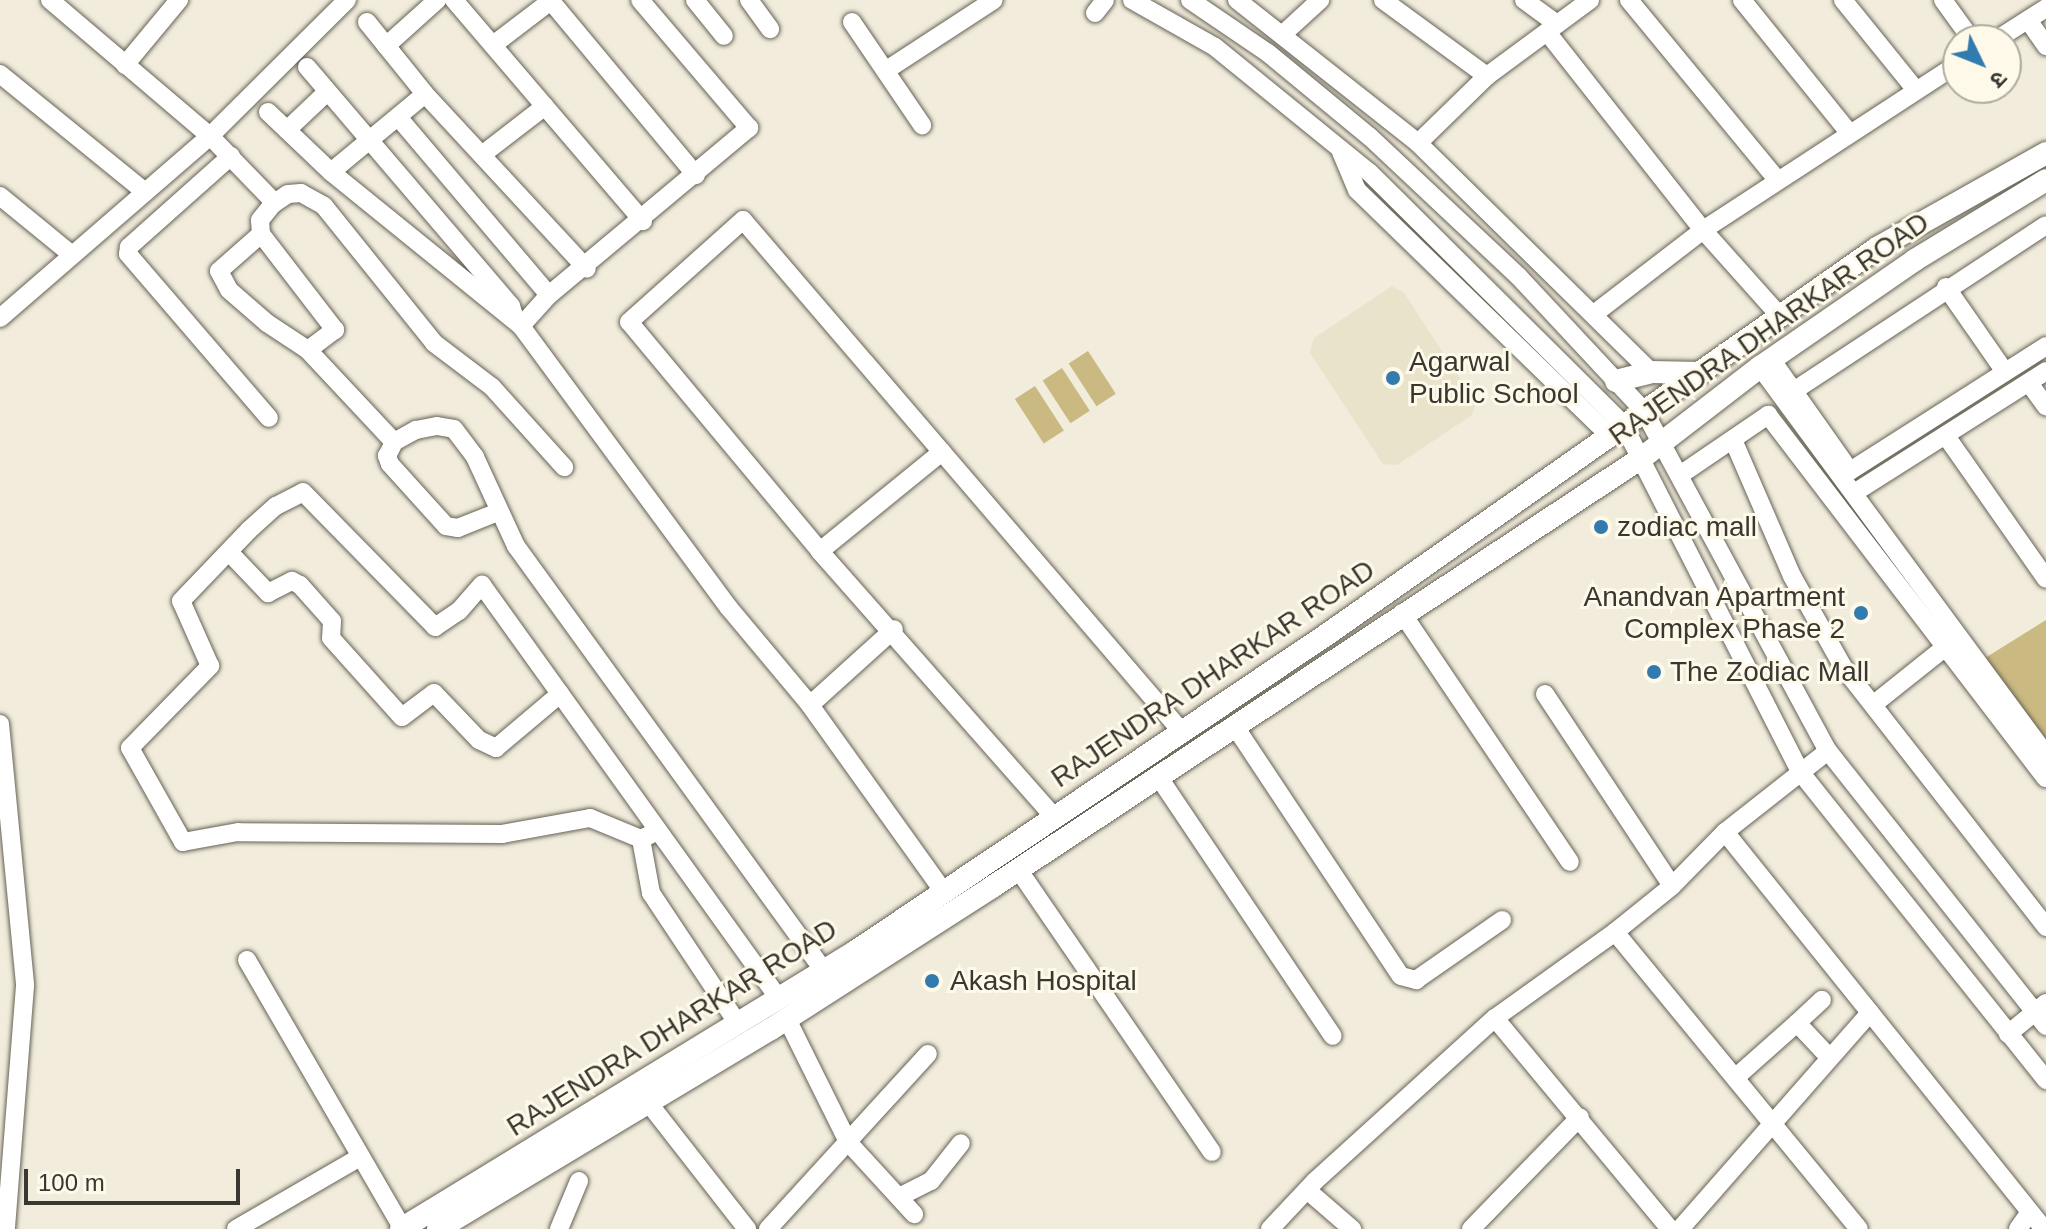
<!DOCTYPE html>
<meta charset="utf-8">
<style>
body{margin:0}
#map{position:relative;width:2046px;height:1229px;overflow:hidden;background:#f1ecdc;font-family:Helvetica,"Noto Sans Devanagari",sans-serif}
div>[style]{position:absolute}
.built>*{inset:0;background:#e9e3cb}
.green>*{inset:0;background:#cab980;transform-origin:0 0}
.roads{filter:drop-shadow(0 0 2px #666255) drop-shadow(0 0 2px #666255)}
.minor>*{height:18px;margin:-9px;padding:0 9px;transform-origin:9px;border-radius:9px;background:#fff}
.major>*{height:22px;margin:-11px;padding:0 11px;transform-origin:11px;border-radius:11px;background:#fff}
.dots>*{width:22px;height:22px;translate:-50% -50%;box-sizing:border-box;border:4px solid #fef9e9;border-radius:50%}
span{translate:-50% -50%;white-space:nowrap;text-align:center;line-height:1.15;-webkit-text-stroke:6px #fef9e9;paint-order:stroke}
.street-label{font-size:28px;color:#393731}
.poi-label{font-size:28px;color:#393731}
.left{translate:0 -50%;text-align:left}
.right{translate:-100% -50%;text-align:right}
.north{position:absolute;left:1942px;top:24px;width:80px;height:80px;box-sizing:border-box;background:#fef9e9;border:2px solid #afab9f;border-radius:50%;rotate:133deg;font-size:22px;font-weight:700;line-height:32px;text-align:center;color:#393731}
.north::after{content:'';display:block;margin:auto;width:28px;height:36px;background:#327baf;clip-path:polygon(50% 0,100% 100%,50% 72%,0 100%)}
.scale{position:absolute;left:24px;top:1169px;width:216px;height:36px;box-sizing:border-box;border:4px solid #393731;border-top:0;padding-left:10px;font-size:24px;line-height:28px;white-space:nowrap;color:#393731;-webkit-text-stroke:6px #fef9e9;paint-order:stroke}
</style>
<div id="map">
<div class="built">
<div style="clip-path:polygon(1392px 286px,1404px 293px,1476px 403px,1472px 415px,1397px 465px,1383px 464px,1310px 353px,1314px 338px)"></div>
</div>
<div class="green">
<div style="left:1088px;top:351px;width:51px;height:23px;rotate:57deg"></div>
<div style="left:1062px;top:368px;width:51px;height:23px;rotate:57deg"></div>
<div style="left:1035px;top:386px;width:53px;height:24px;rotate:57deg"></div>
<div style="clip-path:polygon(2046px 620px,2046px 755px,1977px 663px)"></div>
</div>
<div class="roads">
<div class="minor">
<div style="left:50px;top:0;width:210px;rotate:40.4deg"></div>
<div style="left:210px;top:136px;width:93px;rotate:45.9deg"></div>
<div style="left:454px;top:0;width:291px;rotate:49.5deg"></div>
<div style="left:550px;top:0;width:228px;rotate:50.2deg"></div>
<div style="left:695px;top:0;width:46px;rotate:51.1deg"></div>
<div style="left:749px;top:0;width:36px;rotate:54deg"></div>
<div style="left:1132px;top:0;width:95px;rotate:29.5deg"></div>
<div style="left:1215px;top:47px;width:198px;rotate:39.1deg"></div>
<div style="left:1369px;top:172px;width:358px;rotate:44.8deg"></div>
<div style="left:1623px;top:424px;width:392px;rotate:63deg"></div>
<div style="left:1801px;top:773px;width:393px;rotate:51.4deg"></div>
<div style="left:1190px;top:0;width:94px;rotate:34.2deg"></div>
<div style="left:1268px;top:53px;width:132px;rotate:39.5deg"></div>
<div style="left:1370px;top:137px;width:204px;rotate:43.2deg"></div>
<div style="left:1519px;top:277px;width:183px;rotate:47deg"></div>
<div style="left:1644px;top:411px;width:387px;rotate:61.6deg"></div>
<div style="left:1828px;top:751px;width:351px;rotate:51.6deg"></div>
<div style="left:1237px;top:0;width:231px;rotate:38.3deg"></div>
<div style="left:1418px;top:143px;width:327px;rotate:44.5deg"></div>
<div style="left:1383px;top:0;width:129px;rotate:36.2deg"></div>
<div style="left:1487px;top:76px;width:96px;rotate:135.8deg"></div>
<div style="left:1524px;top:0;width:41px;rotate:36deg"></div>
<div style="left:1629px;top:0;width:234px;rotate:50.5deg"></div>
<div style="left:1742px;top:0;width:172px;rotate:51.1deg"></div>
<div style="left:1843px;top:0;width:116px;rotate:51deg"></div>
<div style="left:1943px;top:0;width:49px;rotate:54.1deg"></div>
<div style="left:1095px;top:13px;width:16px;rotate:-52deg"></div>
<div style="left:2028px;top:20px;width:32px;rotate:55deg"></div>
<div style="left:367px;top:22px;width:92px;rotate:51.1deg"></div>
<div style="left:425px;top:94px;width:238px;rotate:47.2deg"></div>
<div style="left:852px;top:22px;width:125px;rotate:55.8deg"></div>
<div style="left:1547px;top:32px;width:252px;rotate:51.8deg"></div>
<div style="left:1703px;top:230px;width:115px;rotate:48.2deg"></div>
<div style="left:1282px;top:35px;width:52px;rotate:-42.6deg"></div>
<div style="left:1996px;top:40px;width:59px;rotate:-32.6deg"></div>
<div style="left:493px;top:45px;width:74px;rotate:-37.3deg"></div>
<div style="left:386px;top:46px;width:69px;rotate:-42deg"></div>
<div style="left:125px;top:65px;width:85px;rotate:-50.3deg"></div>
<div style="left:307px;top:67px;width:314px;rotate:49.5deg"></div>
<div style="left:511px;top:306px;width:14px;rotate:73deg"></div>
<div style="left:888px;top:69px;width:126px;rotate:-33.1deg"></div>
<div style="left:0;top:74px;width:187px;rotate:39.1deg"></div>
<div style="left:1487px;top:76px;width:128px;rotate:-36.4deg"></div>
<div style="left:268px;top:112px;width:87px;rotate:43.6deg"></div>
<div style="left:331px;top:172px;width:245px;rotate:39deg"></div>
<div style="left:521px;top:326px;width:350px;rotate:53.6deg"></div>
<div style="left:729px;top:608px;width:126px;rotate:50.1deg"></div>
<div style="left:810px;top:705px;width:229px;rotate:54.4deg"></div>
<div style="left:398px;top:117px;width:233px;rotate:49.7deg"></div>
<div style="left:549px;top:295px;width:261px;rotate:-39.9deg"></div>
<div style="left:749px;top:128px;width:168px;rotate:-130.4deg"></div>
<div style="left:287px;top:130px;width:55px;rotate:-43.5deg"></div>
<div style="left:1341px;top:152px;width:41px;rotate:67.2deg"></div>
<div style="left:1357px;top:190px;width:351px;rotate:44.2deg"></div>
<div style="left:483px;top:154px;width:78px;rotate:-37.7deg"></div>
<div style="left:231px;top:156px;width:137px;rotate:138.3deg"></div>
<div style="left:129px;top:247px;width:7px;rotate:98deg"></div>
<div style="left:128px;top:254px;width:216px;rotate:49.3deg"></div>
<div style="left:331px;top:172px;width:122px;rotate:-39.7deg"></div>
<div style="left:0;top:196px;width:93px;rotate:39.3deg"></div>
<div style="left:261px;top:234px;width:56px;rotate:138.6deg"></div>
<div style="left:219px;top:271px;width:21px;rotate:62deg"></div>
<div style="left:229px;top:290px;width:50px;rotate:41deg"></div>
<div style="left:267px;top:323px;width:49px;rotate:33.4deg"></div>
<div style="left:1946px;top:287px;width:103px;rotate:55.2deg"></div>
<div style="left:1594px;top:314px;width:138px;rotate:-37.6deg"></div>
<div style="left:1703px;top:230px;width:304px;rotate:-33.1deg"></div>
<div style="left:0;top:318px;width:278px;rotate:-40.9deg"></div>
<div style="left:210px;top:136px;width:193px;rotate:-44.8deg"></div>
<div style="left:521px;top:326px;width:42px;rotate:-47.9deg"></div>
<div style="left:1771px;top:359px;width:137px;rotate:54.8deg"></div>
<div style="left:1850px;top:471px;width:232px;rotate:-32.5deg"></div>
<div style="left:1760px;top:367px;width:482px;rotate:53.6deg"></div>
<div style="left:2029px;top:383px;width:29px;rotate:54deg"></div>
<div style="left:1795px;top:390px;width:300px;rotate:-33.3deg"></div>
<div style="left:1946px;top:436px;width:174px;rotate:55deg"></div>
<div style="left:394px;top:442px;width:25px;rotate:-29deg"></div>
<div style="left:416px;top:430px;width:21px;rotate:-11deg"></div>
<div style="left:437px;top:426px;width:17px;rotate:10deg"></div>
<div style="left:454px;top:429px;width:35px;rotate:53deg"></div>
<div style="left:475px;top:457px;width:98px;rotate:65.3deg"></div>
<div style="left:516px;top:546px;width:525px;rotate:54.07deg"></div>
<div style="left:1734px;top:442px;width:146px;rotate:66.6deg"></div>
<div style="left:1792px;top:576px;width:104px;rotate:60.7deg"></div>
<div style="left:1843px;top:667px;width:330px;rotate:52deg"></div>
<div style="left:1680px;top:475px;width:107px;rotate:-34.3deg"></div>
<div style="left:1768px;top:415px;width:457px;rotate:52.6deg"></div>
<div style="left:1854px;top:493px;width:227px;rotate:-32.4deg"></div>
<div style="left:498px;top:512px;width:43px;rotate:158.2deg"></div>
<div style="left:458px;top:528px;width:12px;rotate:-171deg"></div>
<div style="left:446px;top:526px;width:84px;rotate:-132.1deg"></div>
<div style="left:390px;top:464px;width:9px;rotate:-111deg"></div>
<div style="left:387px;top:456px;width:16px;rotate:-63deg"></div>
<div style="left:394px;top:442px;width:126px;rotate:-133.1deg"></div>
<div style="left:308px;top:350px;width:34px;rotate:-37deg"></div>
<div style="left:335px;top:330px;width:121px;rotate:-127.6deg"></div>
<div style="left:261px;top:234px;width:14px;rotate:-94deg"></div>
<div style="left:260px;top:220px;width:21px;rotate:-51deg"></div>
<div style="left:273px;top:204px;width:18px;rotate:-34deg"></div>
<div style="left:288px;top:194px;width:13px;rotate:-4deg"></div>
<div style="left:301px;top:193px;width:26px;rotate:29deg"></div>
<div style="left:324px;top:206px;width:176px;rotate:51.2deg"></div>
<div style="left:434px;top:343px;width:73px;rotate:37.2deg"></div>
<div style="left:492px;top:387px;width:108px;rotate:48deg"></div>
<div style="left:820px;top:551px;width:157px;rotate:-39.1deg"></div>
<div style="left:229px;top:552px;width:57px;rotate:46.4deg"></div>
<div style="left:268px;top:593px;width:27px;rotate:-27deg"></div>
<div style="left:292px;top:581px;width:9px;rotate:27deg"></div>
<div style="left:300px;top:585px;width:48px;rotate:48.4deg"></div>
<div style="left:332px;top:621px;width:17px;rotate:93deg"></div>
<div style="left:331px;top:638px;width:106px;rotate:48.1deg"></div>
<div style="left:402px;top:717px;width:40px;rotate:-37deg"></div>
<div style="left:434px;top:693px;width:65px;rotate:46.2deg"></div>
<div style="left:479px;top:740px;width:19px;rotate:25deg"></div>
<div style="left:496px;top:748px;width:84px;rotate:-40.2deg"></div>
<div style="left:1402px;top:613px;width:300px;rotate:56deg"></div>
<div style="left:1545px;top:694px;width:230px;rotate:56.5deg"></div>
<div style="left:1874px;top:704px;width:88px;rotate:-38.6deg"></div>
<div style="left:810px;top:705px;width:113px;rotate:-42.1deg"></div>
<div style="left:0;top:724px;width:263px;rotate:84.5deg"></div>
<div style="left:25px;top:986px;width:244px;rotate:94.5deg"></div>
<div style="left:1234px;top:725px;width:301px;rotate:56.4deg"></div>
<div style="left:1401px;top:976px;width:16px;rotate:15deg"></div>
<div style="left:1416px;top:980px;width:105px;rotate:-34.9deg"></div>
<div style="left:1158px;top:776px;width:313px;rotate:56.1deg"></div>
<div style="left:1055px;top:818px;width:356px;rotate:-131.4deg"></div>
<div style="left:820px;top:551px;width:298px;rotate:-129.8deg"></div>
<div style="left:629px;top:322px;width:153px;rotate:-41.8deg"></div>
<div style="left:743px;top:220px;width:674px;rotate:49.39deg"></div>
<div style="left:658px;top:831px;width:19px;rotate:155deg"></div>
<div style="left:641px;top:839px;width:55px;rotate:-157.6deg"></div>
<div style="left:590px;top:818px;width:89px;rotate:169.7deg"></div>
<div style="left:502px;top:834px;width:264px;rotate:-179.6deg"></div>
<div style="left:238px;top:832px;width:56px;rotate:169.7deg"></div>
<div style="left:183px;top:842px;width:108px;rotate:-119.4deg"></div>
<div style="left:130px;top:748px;width:115px;rotate:-45.7deg"></div>
<div style="left:210px;top:666px;width:71px;rotate:-114deg"></div>
<div style="left:181px;top:601px;width:98px;rotate:-46.2deg"></div>
<div style="left:249px;top:530px;width:36px;rotate:-42deg"></div>
<div style="left:276px;top:506px;width:30px;rotate:-27deg"></div>
<div style="left:303px;top:492px;width:189px;rotate:45.6deg"></div>
<div style="left:435px;top:627px;width:29px;rotate:-34deg"></div>
<div style="left:459px;top:611px;width:35px;rotate:-49deg"></div>
<div style="left:482px;top:585px;width:510px;rotate:54.34deg"></div>
<div style="left:1725px;top:832px;width:509px;rotate:51.22deg"></div>
<div style="left:641px;top:839px;width:55px;rotate:79.5deg"></div>
<div style="left:651px;top:893px;width:157px;rotate:56.4deg"></div>
<div style="left:1018px;top:869px;width:343px;rotate:55.6deg"></div>
<div style="left:1615px;top:932px;width:384px;rotate:50.6deg"></div>
<div style="left:247px;top:960px;width:311px;rotate:59.9deg"></div>
<div style="left:787px;top:1019px;width:137px;rotate:63.6deg"></div>
<div style="left:848px;top:1142px;width:98px;rotate:47.5deg"></div>
<div style="left:1797px;top:1023px;width:34px;rotate:-43deg"></div>
<div style="left:2008px;top:1034px;width:49px;rotate:-39.2deg"></div>
<div style="left:1735px;top:1078px;width:83px;rotate:-41.6deg"></div>
<div style="left:1797px;top:1023px;width:47px;rotate:46.7deg"></div>
<div style="left:640px;top:1092px;width:174px;rotate:52deg"></div>
<div style="left:1307px;top:1190px;width:60px;rotate:40.9deg"></div>
<div style="left:899px;top:1197px;width:36px;rotate:-27deg"></div>
<div style="left:931px;top:1181px;width:48px;rotate:-51.7deg"></div>
<div style="left:236px;top:1229px;width:143px;rotate:-30.1deg"></div>
<div style="left:559px;top:1229px;width:52px;rotate:-67.4deg"></div>
<div style="left:768px;top:1229px;width:237px;rotate:-47.6deg"></div>
<div style="left:1270px;top:1229px;width:66px;rotate:-46.8deg"></div>
<div style="left:1315px;top:1181px;width:243px;rotate:-42.2deg"></div>
<div style="left:1471px;top:1229px;width:156px;rotate:-45.8deg"></div>
<div style="left:1670px;top:1229px;width:274px;rotate:-129.7deg"></div>
<div style="left:1495px;top:1018px;width:148px;rotate:-35.6deg"></div>
<div style="left:1615px;top:932px;width:73px;rotate:-38.9deg"></div>
<div style="left:1672px;top:886px;width:76px;rotate:-45.5deg"></div>
<div style="left:1725px;top:832px;width:131px;rotate:-38.2deg"></div>
<div style="left:1680px;top:1229px;width:288px;rotate:-48.7deg"></div>
<div style="left:2018px;top:1229px;width:21px;rotate:-55deg"></div>
</div>
<div class="major">
<div style="left:1616px;top:381px;width:36px;rotate:-14deg"></div>
<div style="left:1651px;top:372px;width:50px;rotate:1.1deg"></div>
<div style="left:401px;top:1229px;width:533px;rotate:-31.42deg"></div>
<div style="left:856px;top:951px;width:570px;rotate:-33.91deg"></div>
<div style="left:1329px;top:633px;width:670px;rotate:-35.09deg"></div>
<div style="left:1877px;top:248px;width:194px;rotate:-29.3deg"></div>
<div style="left:438px;top:1229px;width:388px;rotate:-31deg"></div>
<div style="left:771px;top:1029px;width:263px;rotate:-32.7deg"></div>
<div style="left:992px;top:887px;width:780px;rotate:-33.45deg"></div>
<div style="left:1643px;top:457px;width:148px;rotate:-37.6deg"></div>
<div style="left:1760px;top:367px;width:188px;rotate:-34.6deg"></div>
<div style="left:1915px;top:260px;width:153px;rotate:-31.4deg"></div>
</div>
</div>
<div class="dots">
<div style="left:1393px;top:378px;background:#327baf"></div>
<div style="left:1601px;top:527px;background:#327baf"></div>
<div style="left:1861px;top:613px;background:#327baf"></div>
<div style="left:1654px;top:672px;background:#327baf"></div>
<div style="left:932px;top:981px;background:#327baf"></div>
</div>
<div class="street-label">
<span style="left:1769px;top:329px;rotate:-35deg">RAJENDRA DHARKAR ROAD</span>
<span style="left:1213px;top:674px;rotate:-34deg">RAJENDRA DHARKAR ROAD</span>
<span style="left:672px;top:1028px;rotate:-32deg">RAJENDRA DHARKAR ROAD</span>
</div>
<div class="poi-label">
<span class="left" style="left:1409px;top:378px">Agarwal<br>Public School</span>
<span class="left" style="left:1617px;top:527px">zodiac mall</span>
<span class="right" style="left:1845px;top:613px">Anandvan Apartment<br>Complex Phase 2</span>
<span class="left" style="left:1670px;top:672px">The Zodiac Mall</span>
<span class="left" style="left:950px;top:981px">Akash Hospital</span>
</div>
<div class="north">उ</div>
<div class="scale">100 m</div>
</div>
